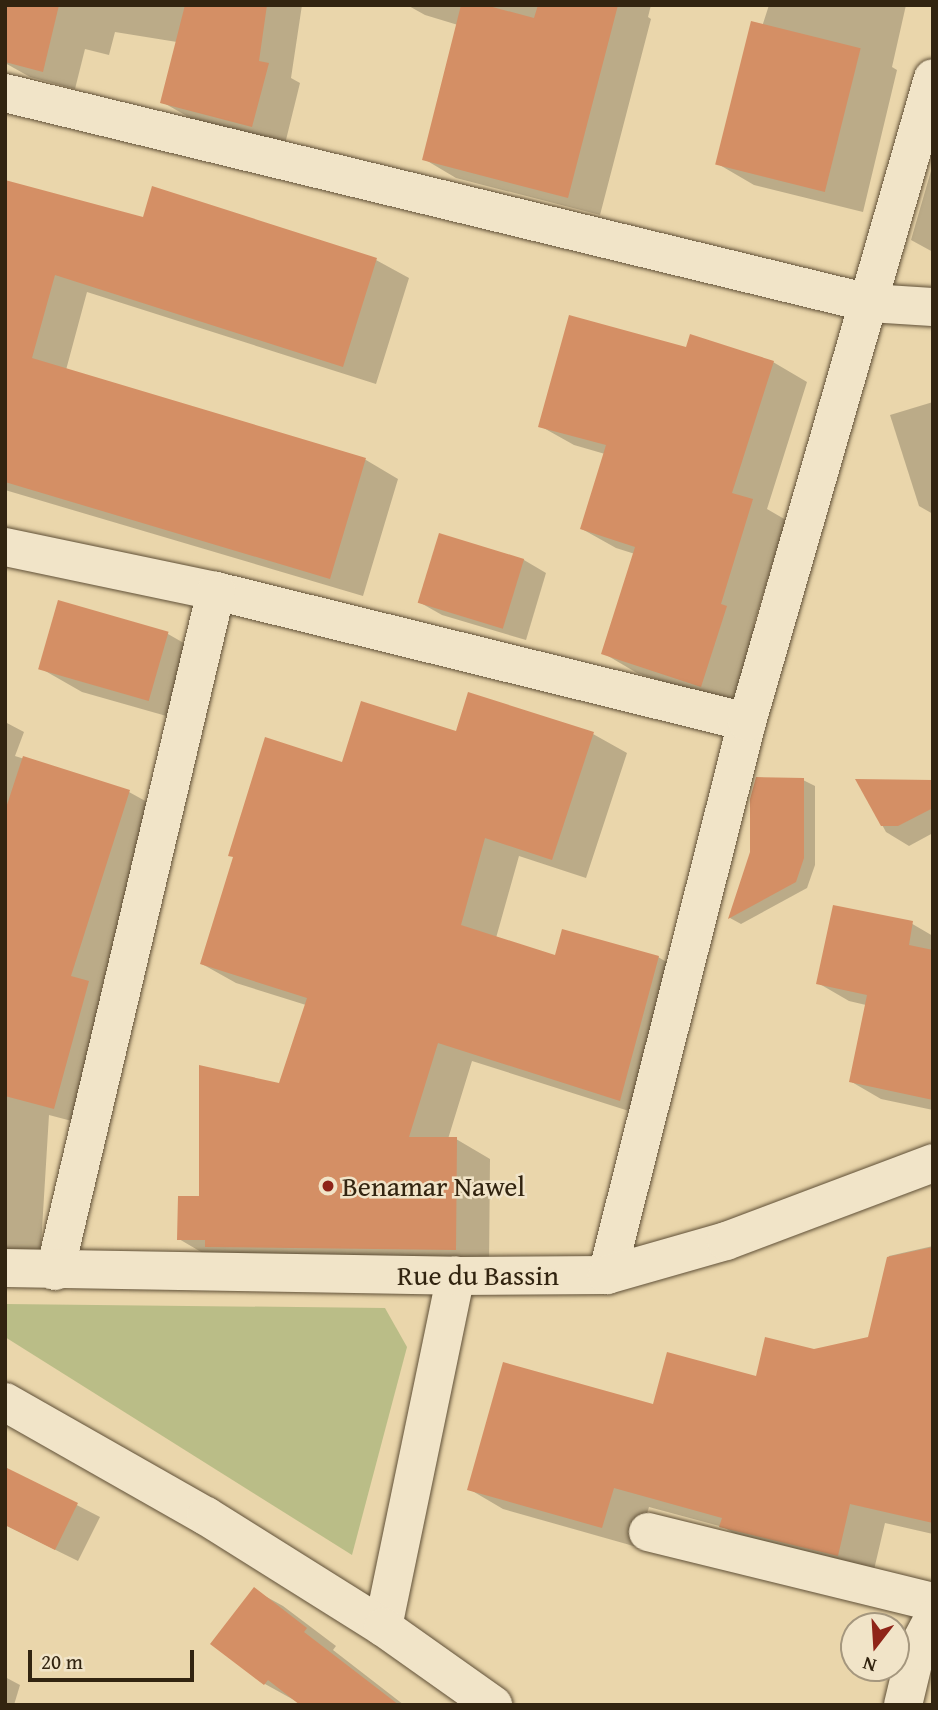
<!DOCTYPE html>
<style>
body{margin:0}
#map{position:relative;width:938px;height:1710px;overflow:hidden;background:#ead6ab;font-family:"Gentium Book Plus",serif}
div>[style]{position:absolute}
.green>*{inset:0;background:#babd87}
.shadow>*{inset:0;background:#0003}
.building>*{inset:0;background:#d48f65;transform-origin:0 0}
.roads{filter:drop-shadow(0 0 2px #605037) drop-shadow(0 0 2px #605037)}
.minor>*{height:38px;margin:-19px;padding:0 19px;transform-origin:19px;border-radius:19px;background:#f1e4c8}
.tertiary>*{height:38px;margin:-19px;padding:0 19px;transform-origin:19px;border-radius:19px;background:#f1e4c8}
.secondary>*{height:38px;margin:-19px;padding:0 19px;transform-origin:19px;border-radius:19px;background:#f1e4c8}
.dots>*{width:19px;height:19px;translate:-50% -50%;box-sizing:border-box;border:4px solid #f1e4c8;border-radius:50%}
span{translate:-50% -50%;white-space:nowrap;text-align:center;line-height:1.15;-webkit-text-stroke:5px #f1e4c8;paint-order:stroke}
.poi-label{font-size:28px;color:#322410}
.left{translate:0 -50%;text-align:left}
.street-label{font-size:28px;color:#322410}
.frame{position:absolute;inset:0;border:7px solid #322410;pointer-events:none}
.north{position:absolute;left:840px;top:1612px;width:70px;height:70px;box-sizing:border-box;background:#f1e4c8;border:2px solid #a5977e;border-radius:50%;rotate:197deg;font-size:19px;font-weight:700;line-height:28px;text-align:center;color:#322410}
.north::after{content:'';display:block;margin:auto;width:24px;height:32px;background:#8f2418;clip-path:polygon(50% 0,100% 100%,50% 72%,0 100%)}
.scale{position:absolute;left:28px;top:1650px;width:166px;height:32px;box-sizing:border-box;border:4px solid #322410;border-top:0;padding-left:9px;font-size:21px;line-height:24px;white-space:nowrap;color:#322410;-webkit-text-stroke:5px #f1e4c8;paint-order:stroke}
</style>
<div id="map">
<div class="green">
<div style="clip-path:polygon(5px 1304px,385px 1308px,407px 1347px,352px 1555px,5px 1337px)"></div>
</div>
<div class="shadow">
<div style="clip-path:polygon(5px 5px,302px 5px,291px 78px,300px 83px,285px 144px,194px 120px,162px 102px,177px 42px,115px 32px,109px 55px,85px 49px,75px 89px,30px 77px,5px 63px)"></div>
<div style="clip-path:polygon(407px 5px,651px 5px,648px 17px,651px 19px,600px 215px,456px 178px,424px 159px,458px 25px,425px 15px)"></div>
<div style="clip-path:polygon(769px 5px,906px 5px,892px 67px,897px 70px,863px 212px,754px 185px,718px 164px)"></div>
<div style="clip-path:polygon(933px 164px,933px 252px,911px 240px)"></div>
<div style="clip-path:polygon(5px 182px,144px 219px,376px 260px,409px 278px,376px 384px,87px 292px,66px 370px,366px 460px,398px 479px,363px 596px,5px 490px)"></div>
<div style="clip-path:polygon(688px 349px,773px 362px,807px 382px,767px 509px,786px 520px,754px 624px,760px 627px,735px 705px,637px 673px,603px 653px,635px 554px,616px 548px,582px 529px,605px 454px,574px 445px,540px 426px)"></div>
<div style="clip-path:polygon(933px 402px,933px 514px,919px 506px,890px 415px)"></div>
<div style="clip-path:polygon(440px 535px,524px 560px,546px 573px,526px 640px,442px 615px,419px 602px)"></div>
<div style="clip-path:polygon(59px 602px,168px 634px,210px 658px,191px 723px,82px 692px,40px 668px)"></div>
<div style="clip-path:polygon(5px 722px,24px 732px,15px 756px,129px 792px,158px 808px,101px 990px,117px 999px,83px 1124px,49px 1115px,40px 1262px,5px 1272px)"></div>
<div style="clip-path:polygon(457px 733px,593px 734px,627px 753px,586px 878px,519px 856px,496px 938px,556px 957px,658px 957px,692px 977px,654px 1119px,472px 1061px,448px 1139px,456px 1139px,490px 1159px,489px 1268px,213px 1259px,179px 1239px,201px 1198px,280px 1085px,306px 1005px,236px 983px,202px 964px,343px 764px)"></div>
<div style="clip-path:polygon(803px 780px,815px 786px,815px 865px,807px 888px,741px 924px,730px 918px,752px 852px)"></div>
<div style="clip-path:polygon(858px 781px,933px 782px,933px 833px,909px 846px,886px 832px)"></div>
<div style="clip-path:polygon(909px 922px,933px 936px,933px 1110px,881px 1099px,850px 1081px,866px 1005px,849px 1001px,818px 983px)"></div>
<div style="clip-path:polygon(933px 1246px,933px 1534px,885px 1523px,873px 1574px,756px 1546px,723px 1527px,649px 1507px,637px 1547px,503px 1509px,469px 1489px,654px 1406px,757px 1378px,814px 1351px,870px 1339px,889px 1256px)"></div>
<div style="clip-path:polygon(5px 1468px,100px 1517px,78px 1561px,5px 1525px)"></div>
<div style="clip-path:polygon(254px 1590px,283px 1606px,336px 1646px,333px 1650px,404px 1705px,303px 1705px,265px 1684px,212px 1643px)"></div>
<div style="clip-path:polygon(5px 1677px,20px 1685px,14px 1705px,5px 1705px)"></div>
</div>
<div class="building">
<div style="clip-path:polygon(5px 5px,59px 5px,43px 72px,5px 62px)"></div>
<div style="clip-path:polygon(185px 5px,267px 5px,259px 61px,269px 63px,252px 127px,160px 103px)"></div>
<div style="clip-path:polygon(461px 5px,485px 5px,534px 18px,538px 5px,618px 5px,568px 198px,422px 160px)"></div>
<div style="left:751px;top:21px;width:113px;height:148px;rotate:14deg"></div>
<div style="clip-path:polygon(5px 180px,143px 217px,152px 186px,377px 258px,343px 367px,55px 275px,32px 358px,366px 458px,330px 579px,5px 482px)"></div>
<div style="clip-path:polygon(569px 315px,686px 347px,690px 334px,774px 361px,732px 493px,753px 499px,721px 604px,727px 606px,701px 687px,601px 654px,635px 547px,580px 529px,606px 445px,538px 427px)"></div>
<div style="left:439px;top:533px;width:89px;height:73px;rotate:17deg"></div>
<div style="left:58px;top:600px;width:115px;height:72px;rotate:16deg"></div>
<div style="clip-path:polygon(468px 692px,594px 732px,552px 860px,485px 838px,461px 925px,555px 955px,562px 929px,659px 956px,620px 1101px,438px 1043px,409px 1137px,457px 1137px,456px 1250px,205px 1247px,205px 1240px,177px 1240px,178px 1196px,199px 1196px,199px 1065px,279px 1083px,307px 998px,200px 964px,233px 857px,228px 856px,265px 737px,342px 762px,361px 701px,456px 731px)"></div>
<div style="clip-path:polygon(23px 756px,130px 790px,71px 976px,89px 981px,54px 1109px,5px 1096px,5px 811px)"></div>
<div style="clip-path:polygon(756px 777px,804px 778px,804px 858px,796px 882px,728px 919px,750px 852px,750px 799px)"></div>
<div style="clip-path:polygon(855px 779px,933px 780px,933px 808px,898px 826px,881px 826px)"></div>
<div style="clip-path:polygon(833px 905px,913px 921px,909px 945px,933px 950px,933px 1100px,849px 1082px,867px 995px,816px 984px)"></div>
<div style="clip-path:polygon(933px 1247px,933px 1523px,850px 1504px,838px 1556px,719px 1527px,722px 1518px,614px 1488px,602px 1528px,467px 1490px,503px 1362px,653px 1404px,667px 1352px,756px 1376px,765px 1337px,814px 1349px,868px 1337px,887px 1257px)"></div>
<div style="clip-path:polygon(5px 1467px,78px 1503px,55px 1550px,5px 1525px)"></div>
<div style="clip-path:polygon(254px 1587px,307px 1628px,304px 1632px,399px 1705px,300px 1705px,268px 1680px,264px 1685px,210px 1644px)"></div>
</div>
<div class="roads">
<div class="minor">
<div style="left:5px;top:93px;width:889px;rotate:13.66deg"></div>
<div style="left:869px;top:303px;width:64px;rotate:3.6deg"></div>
<div style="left:5px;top:547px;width:216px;rotate:11.8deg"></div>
<div style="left:216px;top:591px;width:547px;rotate:13.86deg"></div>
<div style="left:55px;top:1271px;width:699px;rotate:-76.68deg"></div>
<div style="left:607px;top:1275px;width:570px;rotate:-75.79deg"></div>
<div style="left:747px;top:722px;width:670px;rotate:-73.89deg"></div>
<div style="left:648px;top:1532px;width:293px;rotate:13.8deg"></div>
<div style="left:383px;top:1627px;width:359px;rotate:-78.3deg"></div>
<div style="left:903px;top:1705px;width:56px;rotate:-76.5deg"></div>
<div style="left:916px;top:1651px;width:36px;rotate:-62deg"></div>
</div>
<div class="tertiary">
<div style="left:5px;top:1268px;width:451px;rotate:1deg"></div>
<div style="left:456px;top:1276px;width:151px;rotate:-0.4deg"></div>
<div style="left:607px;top:1275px;width:124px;rotate:-15.9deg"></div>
<div style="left:726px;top:1241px;width:221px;rotate:-20.6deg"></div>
</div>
<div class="secondary">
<div style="left:5px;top:1402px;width:231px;rotate:29.6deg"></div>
<div style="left:206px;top:1516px;width:209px;rotate:32.1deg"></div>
<div style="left:383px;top:1627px;width:135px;rotate:35.3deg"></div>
</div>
</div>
<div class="dots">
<div style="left:328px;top:1186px;background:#8f2418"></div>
</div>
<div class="poi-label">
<span class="left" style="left:342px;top:1186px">Benamar Nawel</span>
</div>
<div class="street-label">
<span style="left:478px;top:1275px">Rue du Bassin</span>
</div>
<div class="frame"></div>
<div class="north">N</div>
<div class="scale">20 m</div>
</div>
